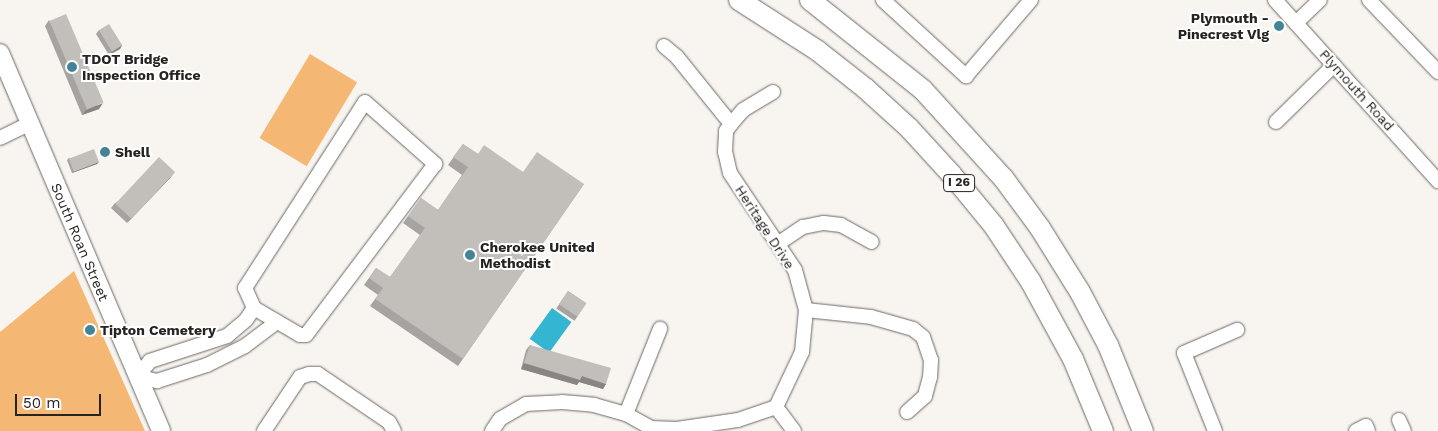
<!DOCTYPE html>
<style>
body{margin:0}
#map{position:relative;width:1438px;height:431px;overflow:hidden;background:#f8f4f0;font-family:"Work Sans",sans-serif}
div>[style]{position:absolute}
.green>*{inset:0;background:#f5b874;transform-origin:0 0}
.water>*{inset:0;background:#34b6d3;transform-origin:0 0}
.roads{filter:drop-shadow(0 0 1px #6c6864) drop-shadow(0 0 1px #6c6864)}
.minor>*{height:14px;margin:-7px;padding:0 7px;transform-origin:7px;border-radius:7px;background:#fff}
.major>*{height:18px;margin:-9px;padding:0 9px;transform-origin:9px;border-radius:9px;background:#fff}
.highway>*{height:20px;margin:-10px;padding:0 10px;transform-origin:10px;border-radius:10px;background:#fff}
.wall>*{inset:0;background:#a7a3a0;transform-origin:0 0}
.shaded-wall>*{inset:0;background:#888582}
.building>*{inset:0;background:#c2beba;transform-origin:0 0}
.dots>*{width:14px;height:14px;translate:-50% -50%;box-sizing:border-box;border:2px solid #fff;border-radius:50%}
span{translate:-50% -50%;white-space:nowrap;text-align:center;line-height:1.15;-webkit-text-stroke:4px #fff;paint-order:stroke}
.shield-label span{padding:1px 4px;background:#fff;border:1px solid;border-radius:4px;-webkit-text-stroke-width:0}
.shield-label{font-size:12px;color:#252422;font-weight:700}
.poi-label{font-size:14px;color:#252422;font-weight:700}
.right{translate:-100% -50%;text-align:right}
.left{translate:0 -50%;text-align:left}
.street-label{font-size:14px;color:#252422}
.scale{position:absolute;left:15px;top:394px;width:86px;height:22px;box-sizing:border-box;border:2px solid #252422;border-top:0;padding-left:6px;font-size:15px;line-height:18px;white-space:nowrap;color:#252422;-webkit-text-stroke:4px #fff;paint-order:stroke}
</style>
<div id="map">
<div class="green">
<div style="left:310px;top:54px;width:55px;height:98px;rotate:31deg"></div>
<div style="clip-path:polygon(74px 271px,145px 431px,0 431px,0 332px)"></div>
</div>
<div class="water">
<div style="left:552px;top:308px;width:24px;height:38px;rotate:36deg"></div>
</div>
<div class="roads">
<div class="minor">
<div style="left:883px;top:0;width:113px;rotate:42.5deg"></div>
<div style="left:966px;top:76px;width:100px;rotate:-49.5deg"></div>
<div style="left:1275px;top:0;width:244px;rotate:48deg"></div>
<div style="left:1369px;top:0;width:100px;rotate:46.2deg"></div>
<div style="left:1296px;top:23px;width:33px;rotate:-44deg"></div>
<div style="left:664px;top:46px;width:17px;rotate:40deg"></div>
<div style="left:677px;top:57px;width:86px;rotate:51.1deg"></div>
<div style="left:365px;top:102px;width:94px;rotate:41.5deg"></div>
<div style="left:435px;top:164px;width:214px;rotate:127deg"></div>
<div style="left:306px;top:335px;width:6px;rotate:180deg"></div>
<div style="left:300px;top:335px;width:53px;rotate:-149.6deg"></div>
<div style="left:254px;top:308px;width:22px;rotate:-114deg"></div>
<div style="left:245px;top:288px;width:221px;rotate:-57.2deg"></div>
<div style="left:1276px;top:122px;width:81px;rotate:-44.5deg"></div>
<div style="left:0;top:138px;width:32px;rotate:-26deg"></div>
<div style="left:779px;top:243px;width:29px;rotate:-34deg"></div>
<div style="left:803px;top:227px;width:21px;rotate:-11deg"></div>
<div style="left:824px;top:223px;width:17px;rotate:7deg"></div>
<div style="left:841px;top:225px;width:35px;rotate:29deg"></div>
<div style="left:254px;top:308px;width:14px;rotate:124deg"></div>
<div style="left:246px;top:320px;width:25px;rotate:140deg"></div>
<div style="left:227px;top:336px;width:81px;rotate:162deg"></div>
<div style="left:150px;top:361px;width:19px;rotate:129deg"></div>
<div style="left:138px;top:376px;width:20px;rotate:15deg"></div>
<div style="left:157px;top:381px;width:52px;rotate:-17.7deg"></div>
<div style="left:207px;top:365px;width:42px;rotate:-26.6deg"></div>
<div style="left:245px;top:346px;width:39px;rotate:-37deg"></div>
<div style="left:806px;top:310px;width:65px;rotate:6.1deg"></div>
<div style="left:871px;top:317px;width:44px;rotate:15.9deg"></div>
<div style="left:913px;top:329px;width:13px;rotate:39deg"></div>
<div style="left:923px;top:337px;width:24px;rotate:71deg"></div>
<div style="left:931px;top:360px;width:17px;rotate:93deg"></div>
<div style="left:930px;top:377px;width:20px;rotate:105deg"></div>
<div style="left:925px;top:396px;width:24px;rotate:138deg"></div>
<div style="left:776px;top:407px;width:30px;rotate:53deg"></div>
<div style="left:626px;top:414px;width:92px;rotate:-68.2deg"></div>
<div style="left:1399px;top:420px;width:12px;rotate:66deg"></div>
<div style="left:264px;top:431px;width:65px;rotate:-56.3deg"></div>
<div style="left:300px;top:377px;width:9px;rotate:-18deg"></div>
<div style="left:309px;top:374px;width:9px"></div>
<div style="left:318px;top:374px;width:86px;rotate:34.1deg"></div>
<div style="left:389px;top:422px;width:10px;rotate:61deg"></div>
<div style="left:492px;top:431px;width:14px;rotate:-56deg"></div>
<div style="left:500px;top:419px;width:30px;rotate:-30deg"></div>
<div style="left:526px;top:404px;width:36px;rotate:-3deg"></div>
<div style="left:562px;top:402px;width:32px;rotate:5deg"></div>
<div style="left:594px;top:405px;width:33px;rotate:16deg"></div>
<div style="left:626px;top:414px;width:29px;rotate:29deg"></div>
<div style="left:651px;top:428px;width:26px;rotate:2deg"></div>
<div style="left:677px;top:429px;width:62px;rotate:-8.4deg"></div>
<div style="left:738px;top:420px;width:40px;rotate:-18.9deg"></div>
<div style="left:776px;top:407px;width:61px;rotate:-64.7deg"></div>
<div style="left:802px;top:352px;width:42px;rotate:-84.6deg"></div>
<div style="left:806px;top:310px;width:41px;rotate:-105.4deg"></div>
<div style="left:795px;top:270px;width:117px;rotate:-123.8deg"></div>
<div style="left:730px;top:173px;width:22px;rotate:-103deg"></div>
<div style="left:725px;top:152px;width:21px;rotate:-87deg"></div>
<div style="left:726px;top:131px;width:9px;rotate:-54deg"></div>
<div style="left:731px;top:124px;width:18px;rotate:-49deg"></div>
<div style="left:743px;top:110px;width:35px;rotate:-31deg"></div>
<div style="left:1215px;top:431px;width:84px;rotate:-111.7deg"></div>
<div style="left:1184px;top:353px;width:58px;rotate:-23.5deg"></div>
<div style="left:1356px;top:431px;width:11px;rotate:-27deg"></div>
<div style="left:1366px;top:426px;width:5px;rotate:68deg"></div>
</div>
<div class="major">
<div style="left:0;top:53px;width:411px;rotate:66.9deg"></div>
</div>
<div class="highway">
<div style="left:739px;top:0;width:94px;rotate:32.8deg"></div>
<div style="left:818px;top:51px;width:60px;rotate:38.2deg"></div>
<div style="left:865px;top:88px;width:59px;rotate:42.3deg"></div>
<div style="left:909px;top:128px;width:64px;rotate:47.5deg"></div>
<div style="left:952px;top:175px;width:66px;rotate:50.5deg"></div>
<div style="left:994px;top:226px;width:67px;rotate:56.5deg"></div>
<div style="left:1031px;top:282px;width:88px;rotate:61.4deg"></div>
<div style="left:1073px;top:359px;width:78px;rotate:67.4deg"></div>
<div style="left:810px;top:0;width:144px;rotate:38.5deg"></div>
<div style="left:923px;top:90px;width:120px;rotate:47.7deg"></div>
<div style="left:1004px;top:179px;width:61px;rotate:53.7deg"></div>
<div style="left:1040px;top:228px;width:75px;rotate:58deg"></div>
<div style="left:1080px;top:292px;width:60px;rotate:62.2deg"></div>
<div style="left:1108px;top:345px;width:93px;rotate:67.9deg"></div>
</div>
</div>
<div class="wall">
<div style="clip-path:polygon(49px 20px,99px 109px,82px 115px,45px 26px)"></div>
<div style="clip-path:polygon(99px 30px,122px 45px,120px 49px,109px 55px,96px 34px)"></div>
<div style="clip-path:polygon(463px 144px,478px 154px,523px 172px,584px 184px,458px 366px,370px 306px,378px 295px,364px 285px,376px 268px,390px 277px,420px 235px,403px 223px,421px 198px,438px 210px,462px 175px,448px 165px)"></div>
<div style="clip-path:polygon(69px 158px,99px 162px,97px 164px,72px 173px,67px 160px)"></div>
<div style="clip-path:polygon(171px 177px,127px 223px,111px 208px,115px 203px)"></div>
<div style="left:568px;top:291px;width:22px;height:21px;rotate:34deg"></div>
<div style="clip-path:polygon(530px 345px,606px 384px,603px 389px,579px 382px,577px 385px,521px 369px,526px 350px)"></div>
</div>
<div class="shaded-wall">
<div style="clip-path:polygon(122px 45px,120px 49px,109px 55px,112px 51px)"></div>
<div style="clip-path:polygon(103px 103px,99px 109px,82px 115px,86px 110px)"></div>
<div style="clip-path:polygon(99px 162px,97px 164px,72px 173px,74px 171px)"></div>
<div style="clip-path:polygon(175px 172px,171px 177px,127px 223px,131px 218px)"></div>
<div style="clip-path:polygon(524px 363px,582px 376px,606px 384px,603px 389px,579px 382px,577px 385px,521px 369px)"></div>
</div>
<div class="building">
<div style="left:66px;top:14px;width:96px;height:18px;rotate:67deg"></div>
<div style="left:109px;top:24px;width:25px;height:12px;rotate:58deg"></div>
<div style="clip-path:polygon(463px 144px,478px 154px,484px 145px,523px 172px,537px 152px,584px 184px,463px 359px,375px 299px,383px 288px,369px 278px,376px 268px,390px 277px,425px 228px,408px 216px,421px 198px,438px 210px,468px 167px,453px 157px)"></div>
<div style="left:94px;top:149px;width:14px;height:27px;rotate:69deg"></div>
<div style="left:159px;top:157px;width:22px;height:64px;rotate:43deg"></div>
<div style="left:568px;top:291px;width:22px;height:16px;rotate:34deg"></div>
<div style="clip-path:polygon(530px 345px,611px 368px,606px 384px,582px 376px,580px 380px,524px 363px)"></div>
</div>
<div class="dots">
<div style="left:1279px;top:26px;background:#438596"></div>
<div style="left:72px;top:67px;background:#438596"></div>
<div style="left:105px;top:152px;background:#438596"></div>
<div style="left:470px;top:255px;background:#438596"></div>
<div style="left:90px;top:330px;background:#438596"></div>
</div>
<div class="shield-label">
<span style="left:959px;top:183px">I 26</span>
</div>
<div class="poi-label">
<span class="right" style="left:1269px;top:26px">Plymouth -<br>Pinecrest Vlg</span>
<span class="left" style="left:82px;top:67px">TDOT Bridge<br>Inspection Office</span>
<span class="left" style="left:115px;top:152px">Shell</span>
<span class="left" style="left:480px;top:255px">Cherokee United<br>Methodist</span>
<span class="left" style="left:100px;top:330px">Tipton Cemetery</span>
</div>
<div class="street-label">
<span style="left:1357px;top:90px;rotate:48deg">Plymouth Road</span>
<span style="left:765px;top:227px;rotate:57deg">Heritage Drive</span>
<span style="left:80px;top:242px;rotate:67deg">South Roan Street</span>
</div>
<div class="scale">50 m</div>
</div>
